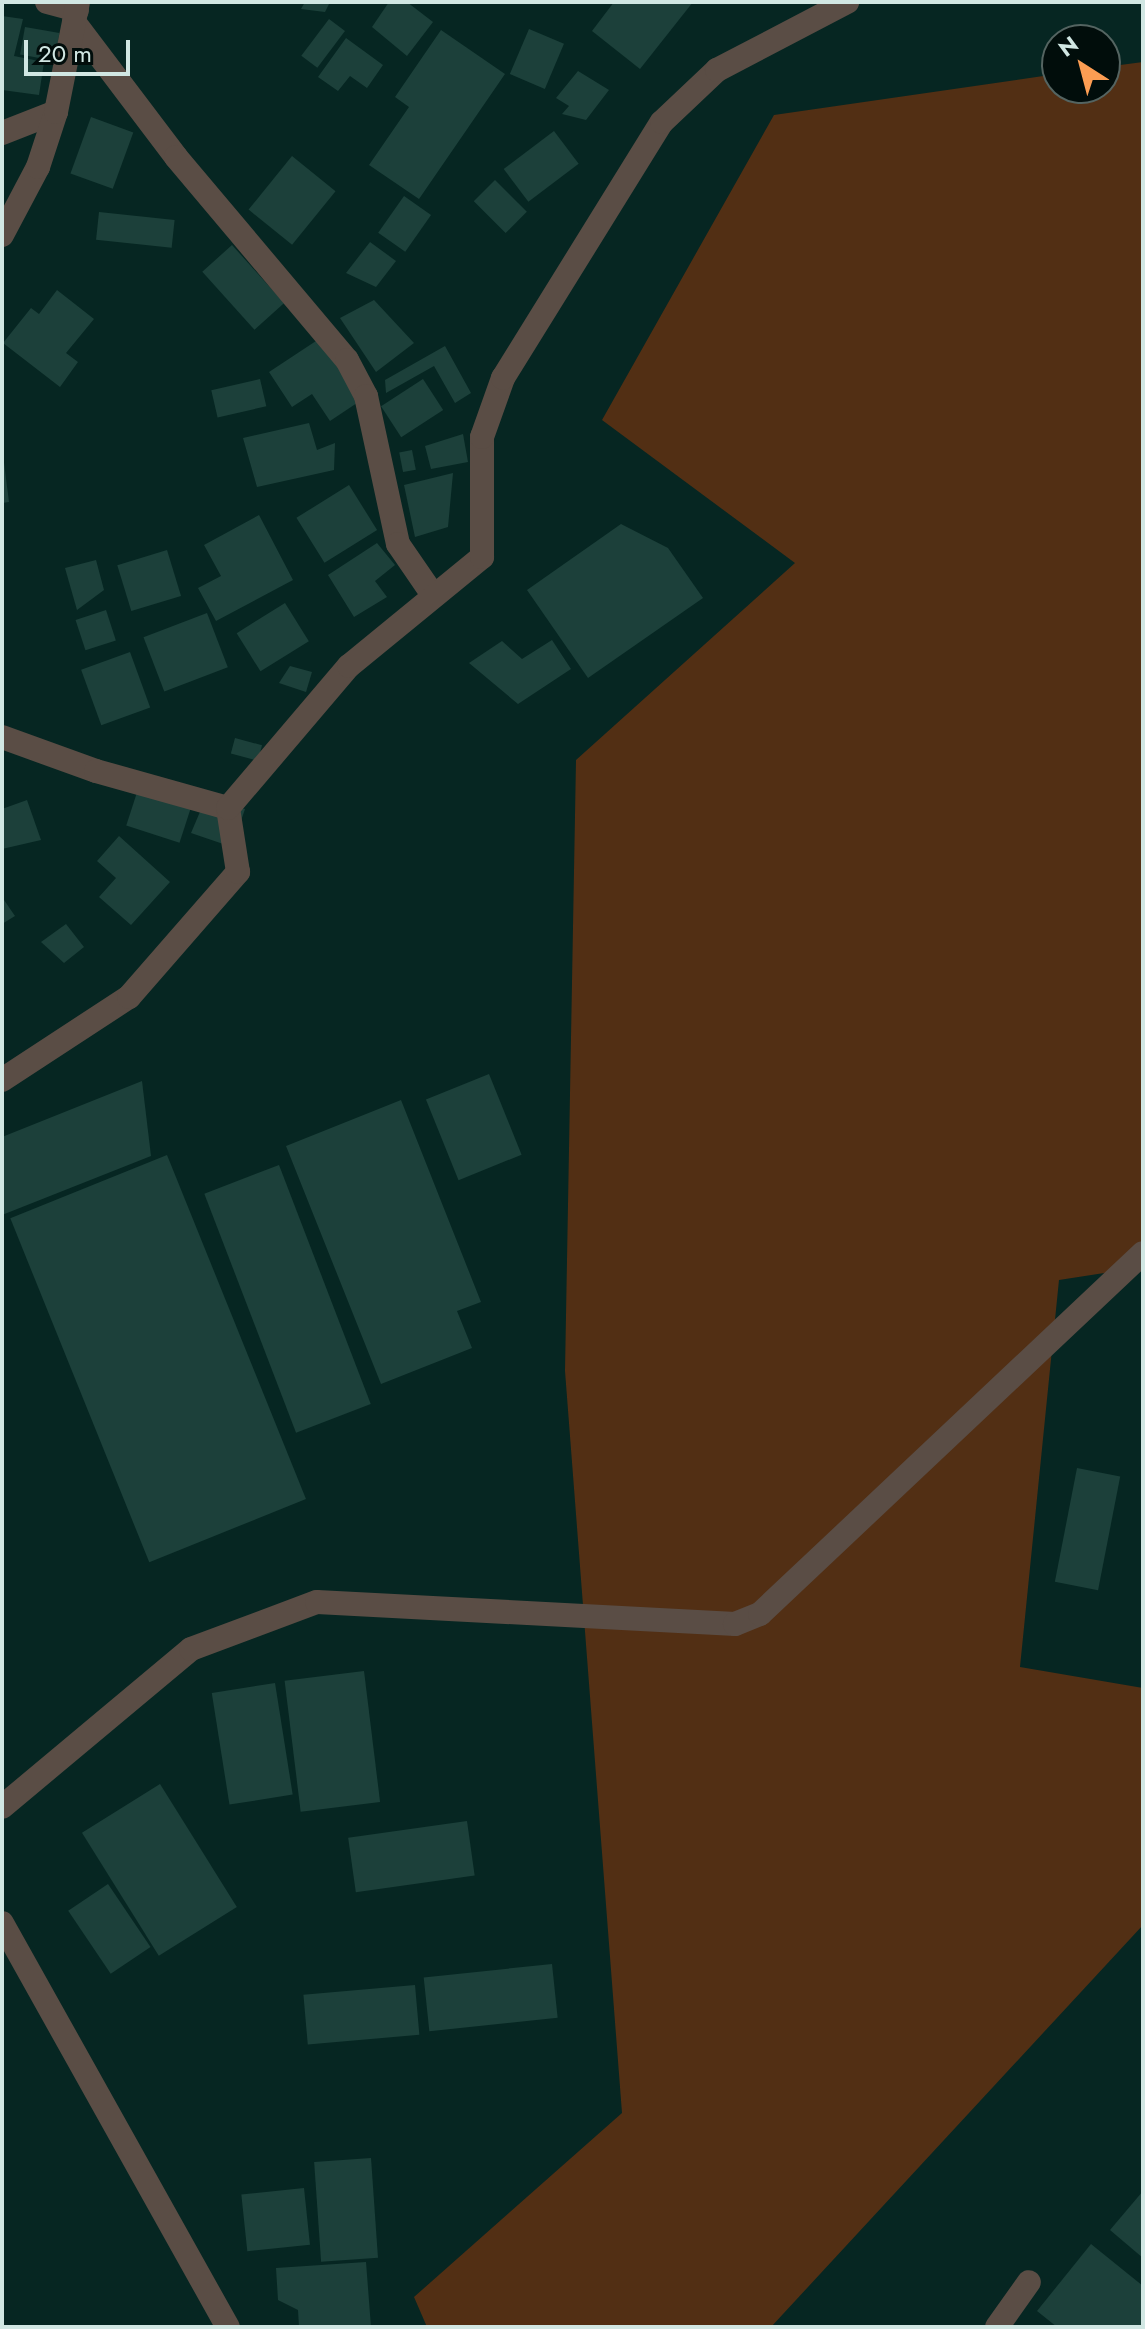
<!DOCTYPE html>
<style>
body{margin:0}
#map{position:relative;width:1145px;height:2329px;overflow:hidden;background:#062622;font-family:Jost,sans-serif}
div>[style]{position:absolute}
.green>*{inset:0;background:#522f14}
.building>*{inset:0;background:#1c403a;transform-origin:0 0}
.minor>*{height:24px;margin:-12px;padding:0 12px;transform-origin:12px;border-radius:12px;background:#5a4d45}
span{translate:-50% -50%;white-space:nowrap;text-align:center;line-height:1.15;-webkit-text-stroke:6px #010d0b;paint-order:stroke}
.frame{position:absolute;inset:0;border:4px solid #d1e7e3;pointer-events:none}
.north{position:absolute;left:1041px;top:24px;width:80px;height:80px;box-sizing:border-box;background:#010d0b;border:2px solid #546461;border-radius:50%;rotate:324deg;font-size:22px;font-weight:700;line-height:32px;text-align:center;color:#d1e7e3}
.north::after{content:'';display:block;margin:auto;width:28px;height:36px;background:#fc9d53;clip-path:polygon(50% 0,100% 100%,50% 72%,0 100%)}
.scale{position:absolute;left:24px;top:40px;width:106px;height:36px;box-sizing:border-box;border:4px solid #d1e7e3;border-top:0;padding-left:10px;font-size:24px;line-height:28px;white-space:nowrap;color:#d1e7e3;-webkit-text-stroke:6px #010d0b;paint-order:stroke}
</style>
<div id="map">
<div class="green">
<div style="clip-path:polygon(1143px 62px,1143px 1267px,1059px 1280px,1020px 1667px,1143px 1688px,1143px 1925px,771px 2327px,427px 2327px,414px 2297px,622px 2113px,565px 1371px,576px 760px,795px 563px,602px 420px,774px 115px,1057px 74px,1057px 88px,1105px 88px,1105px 67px)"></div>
</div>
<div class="building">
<div style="clip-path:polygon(305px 2px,330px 2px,325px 12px,301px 9px)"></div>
<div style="clip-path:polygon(389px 2px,407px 2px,433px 22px,407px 56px,372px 27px)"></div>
<div style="clip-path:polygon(614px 2px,693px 2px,640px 69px,592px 31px)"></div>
<div style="clip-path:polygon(2px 16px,23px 19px,14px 56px,44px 62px,39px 95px,2px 90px)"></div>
<div style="left:329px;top:19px;width:20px;height:46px;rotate:37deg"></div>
<div style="left:25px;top:27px;width:35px;height:28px;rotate:10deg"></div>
<div style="left:529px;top:29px;width:38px;height:49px;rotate:23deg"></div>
<div style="clip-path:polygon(441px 30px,505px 74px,419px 199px,369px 165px,409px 107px,395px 97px)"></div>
<div style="clip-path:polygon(346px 38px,383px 65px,367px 88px,350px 76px,338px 91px,318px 77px)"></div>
<div style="clip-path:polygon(578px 71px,609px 90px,586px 120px,562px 114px,569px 106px,556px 98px)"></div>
<div style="left:91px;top:117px;width:45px;height:60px;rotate:20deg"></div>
<div style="left:554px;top:131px;width:41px;height:63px;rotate:53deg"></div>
<div style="left:292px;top:156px;width:56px;height:69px;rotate:39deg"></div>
<div style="left:495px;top:180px;width:45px;height:30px;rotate:45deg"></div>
<div style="left:404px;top:196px;width:33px;height:45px;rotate:35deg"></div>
<div style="left:99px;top:212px;width:76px;height:28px;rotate:6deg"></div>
<div style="clip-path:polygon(370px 242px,396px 261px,376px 287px,346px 273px)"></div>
<div style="left:232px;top:245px;width:78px;height:40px;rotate:48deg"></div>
<div style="clip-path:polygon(57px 290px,94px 319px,66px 353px,78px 362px,60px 387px,3px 343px,31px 308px,39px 314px)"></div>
<div style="clip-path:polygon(374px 300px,414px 343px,376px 372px,340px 318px)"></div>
<div style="clip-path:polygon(319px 339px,360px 401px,330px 421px,312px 394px,292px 407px,269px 372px)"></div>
<div style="clip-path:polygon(445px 346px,471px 393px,455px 403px,434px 366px,386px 393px,385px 380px)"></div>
<div style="left:260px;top:379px;width:28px;height:50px;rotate:77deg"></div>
<div style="left:423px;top:379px;width:37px;height:50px;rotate:57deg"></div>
<div style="clip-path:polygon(309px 423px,317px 450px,335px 443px,334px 470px,257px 487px,243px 438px)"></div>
<div style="clip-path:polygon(463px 434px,468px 462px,431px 469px,425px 446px)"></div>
<div style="clip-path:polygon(2px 447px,9px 502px,2px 503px)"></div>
<div style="left:412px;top:450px;width:20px;height:13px;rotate:79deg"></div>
<div style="clip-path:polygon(453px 473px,448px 527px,415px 537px,404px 485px)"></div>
<div style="left:349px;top:485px;width:53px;height:62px;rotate:58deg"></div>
<div style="clip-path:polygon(259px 515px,293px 580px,216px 621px,198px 588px,221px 576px,204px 545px)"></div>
<div style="clip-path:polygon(621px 524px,668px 548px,703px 598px,588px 678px,527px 590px)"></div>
<div style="clip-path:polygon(377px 543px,395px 565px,375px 581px,387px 597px,354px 617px,328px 575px)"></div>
<div style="left:167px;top:550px;width:48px;height:52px;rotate:73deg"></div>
<div style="clip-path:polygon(96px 560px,104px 590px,77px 610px,65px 568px)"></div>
<div style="left:285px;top:603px;width:45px;height:57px;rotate:58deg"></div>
<div style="left:106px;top:610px;width:32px;height:32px;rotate:72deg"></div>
<div style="left:207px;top:613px;width:58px;height:68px;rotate:69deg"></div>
<div style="clip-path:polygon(552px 640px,571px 669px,518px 704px,469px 663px,502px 641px,522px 659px)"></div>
<div style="left:130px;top:652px;width:59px;height:52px;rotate:70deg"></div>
<div style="clip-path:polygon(290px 666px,312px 672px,306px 692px,279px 683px)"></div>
<div style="left:235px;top:738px;width:28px;height:16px;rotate:15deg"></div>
<div style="left:142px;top:777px;width:56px;height:51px;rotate:18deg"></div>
<div style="clip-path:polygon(27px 800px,41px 840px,2px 849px,2px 809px)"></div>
<div style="clip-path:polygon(205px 800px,245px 809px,232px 847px,191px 833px)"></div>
<div style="clip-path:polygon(119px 836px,170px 882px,131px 925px,99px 897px,116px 878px,97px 861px)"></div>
<div style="clip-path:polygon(2px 897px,15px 916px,2px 924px)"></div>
<div style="clip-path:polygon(66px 924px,84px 947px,64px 963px,41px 942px)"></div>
<div style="left:489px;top:1074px;width:87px;height:68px;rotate:68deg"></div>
<div style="clip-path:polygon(142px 1081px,151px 1156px,2px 1215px,2px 1137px)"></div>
<div style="clip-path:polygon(401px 1100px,481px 1302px,457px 1311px,472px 1348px,381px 1384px,286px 1146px)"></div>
<div style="left:167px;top:1155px;width:371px;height:169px;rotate:68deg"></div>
<div style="left:279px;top:1165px;width:256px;height:80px;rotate:69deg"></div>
<div style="left:1077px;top:1468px;width:44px;height:116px;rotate:11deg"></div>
<div style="left:364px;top:1671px;width:132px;height:80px;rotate:83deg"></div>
<div style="left:275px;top:1683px;width:113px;height:64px;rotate:81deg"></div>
<div style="left:160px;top:1784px;width:145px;height:92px;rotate:58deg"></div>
<div style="left:467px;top:1821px;width:55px;height:120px;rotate:82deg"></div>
<div style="left:108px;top:1884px;width:76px;height:48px;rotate:56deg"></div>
<div style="left:552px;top:1964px;width:54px;height:129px;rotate:84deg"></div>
<div style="left:415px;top:1985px;width:50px;height:112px;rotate:85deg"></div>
<div style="left:371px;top:2158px;width:100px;height:57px;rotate:86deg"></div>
<div style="left:304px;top:2188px;width:57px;height:63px;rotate:84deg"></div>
<div style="clip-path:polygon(1143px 2191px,1143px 2258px,1110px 2230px)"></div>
<div style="clip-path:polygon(1091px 2244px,1143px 2286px,1143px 2327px,1057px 2327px,1037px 2311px)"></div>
<div style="clip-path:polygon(366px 2262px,371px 2327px,299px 2327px,298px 2310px,278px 2300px,276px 2268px)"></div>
</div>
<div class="minor">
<div style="left:47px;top:2px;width:31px;rotate:15deg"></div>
<div style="left:74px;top:22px;width:169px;rotate:52.9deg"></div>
<div style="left:176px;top:157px;width:265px;rotate:49.9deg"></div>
<div style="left:347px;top:360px;width:41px;rotate:62.2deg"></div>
<div style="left:366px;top:396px;width:151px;rotate:77.8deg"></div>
<div style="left:398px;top:544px;width:62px;rotate:55.5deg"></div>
<div style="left:2px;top:133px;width:58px;rotate:-21.3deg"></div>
<div style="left:2px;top:235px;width:77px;rotate:-62.1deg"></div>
<div style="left:38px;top:167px;width:58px;rotate:-71.9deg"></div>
<div style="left:56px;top:112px;width:112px;rotate:-78.7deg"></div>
<div style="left:2px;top:737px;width:100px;rotate:19.9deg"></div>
<div style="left:96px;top:771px;width:137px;rotate:15.7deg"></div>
<div style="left:2px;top:1080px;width:152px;rotate:-33.2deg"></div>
<div style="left:129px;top:997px;width:166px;rotate:-48.9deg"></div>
<div style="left:238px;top:872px;width:65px;rotate:-98.9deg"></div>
<div style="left:228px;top:808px;width:187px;rotate:-49.6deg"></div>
<div style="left:349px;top:666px;width:172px;rotate:-39.3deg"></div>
<div style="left:482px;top:557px;width:120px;rotate:-90deg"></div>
<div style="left:482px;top:437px;width:63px;rotate:-70.4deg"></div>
<div style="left:503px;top:378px;width:301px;rotate:-58.2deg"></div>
<div style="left:662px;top:122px;width:76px;rotate:-43.4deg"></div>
<div style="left:717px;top:70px;width:147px;rotate:-27.6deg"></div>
<div style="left:2px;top:1807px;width:246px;rotate:-39.9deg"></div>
<div style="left:191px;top:1649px;width:134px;rotate:-20.5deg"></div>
<div style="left:317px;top:1602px;width:419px;rotate:3deg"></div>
<div style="left:735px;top:1624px;width:27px;rotate:-22deg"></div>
<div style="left:760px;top:1614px;width:526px;rotate:-43.31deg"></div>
<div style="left:2px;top:1923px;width:463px;rotate:60.8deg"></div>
<div style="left:997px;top:2327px;width:55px;rotate:-54.6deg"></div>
</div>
<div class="frame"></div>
<div class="north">N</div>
<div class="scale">20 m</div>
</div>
